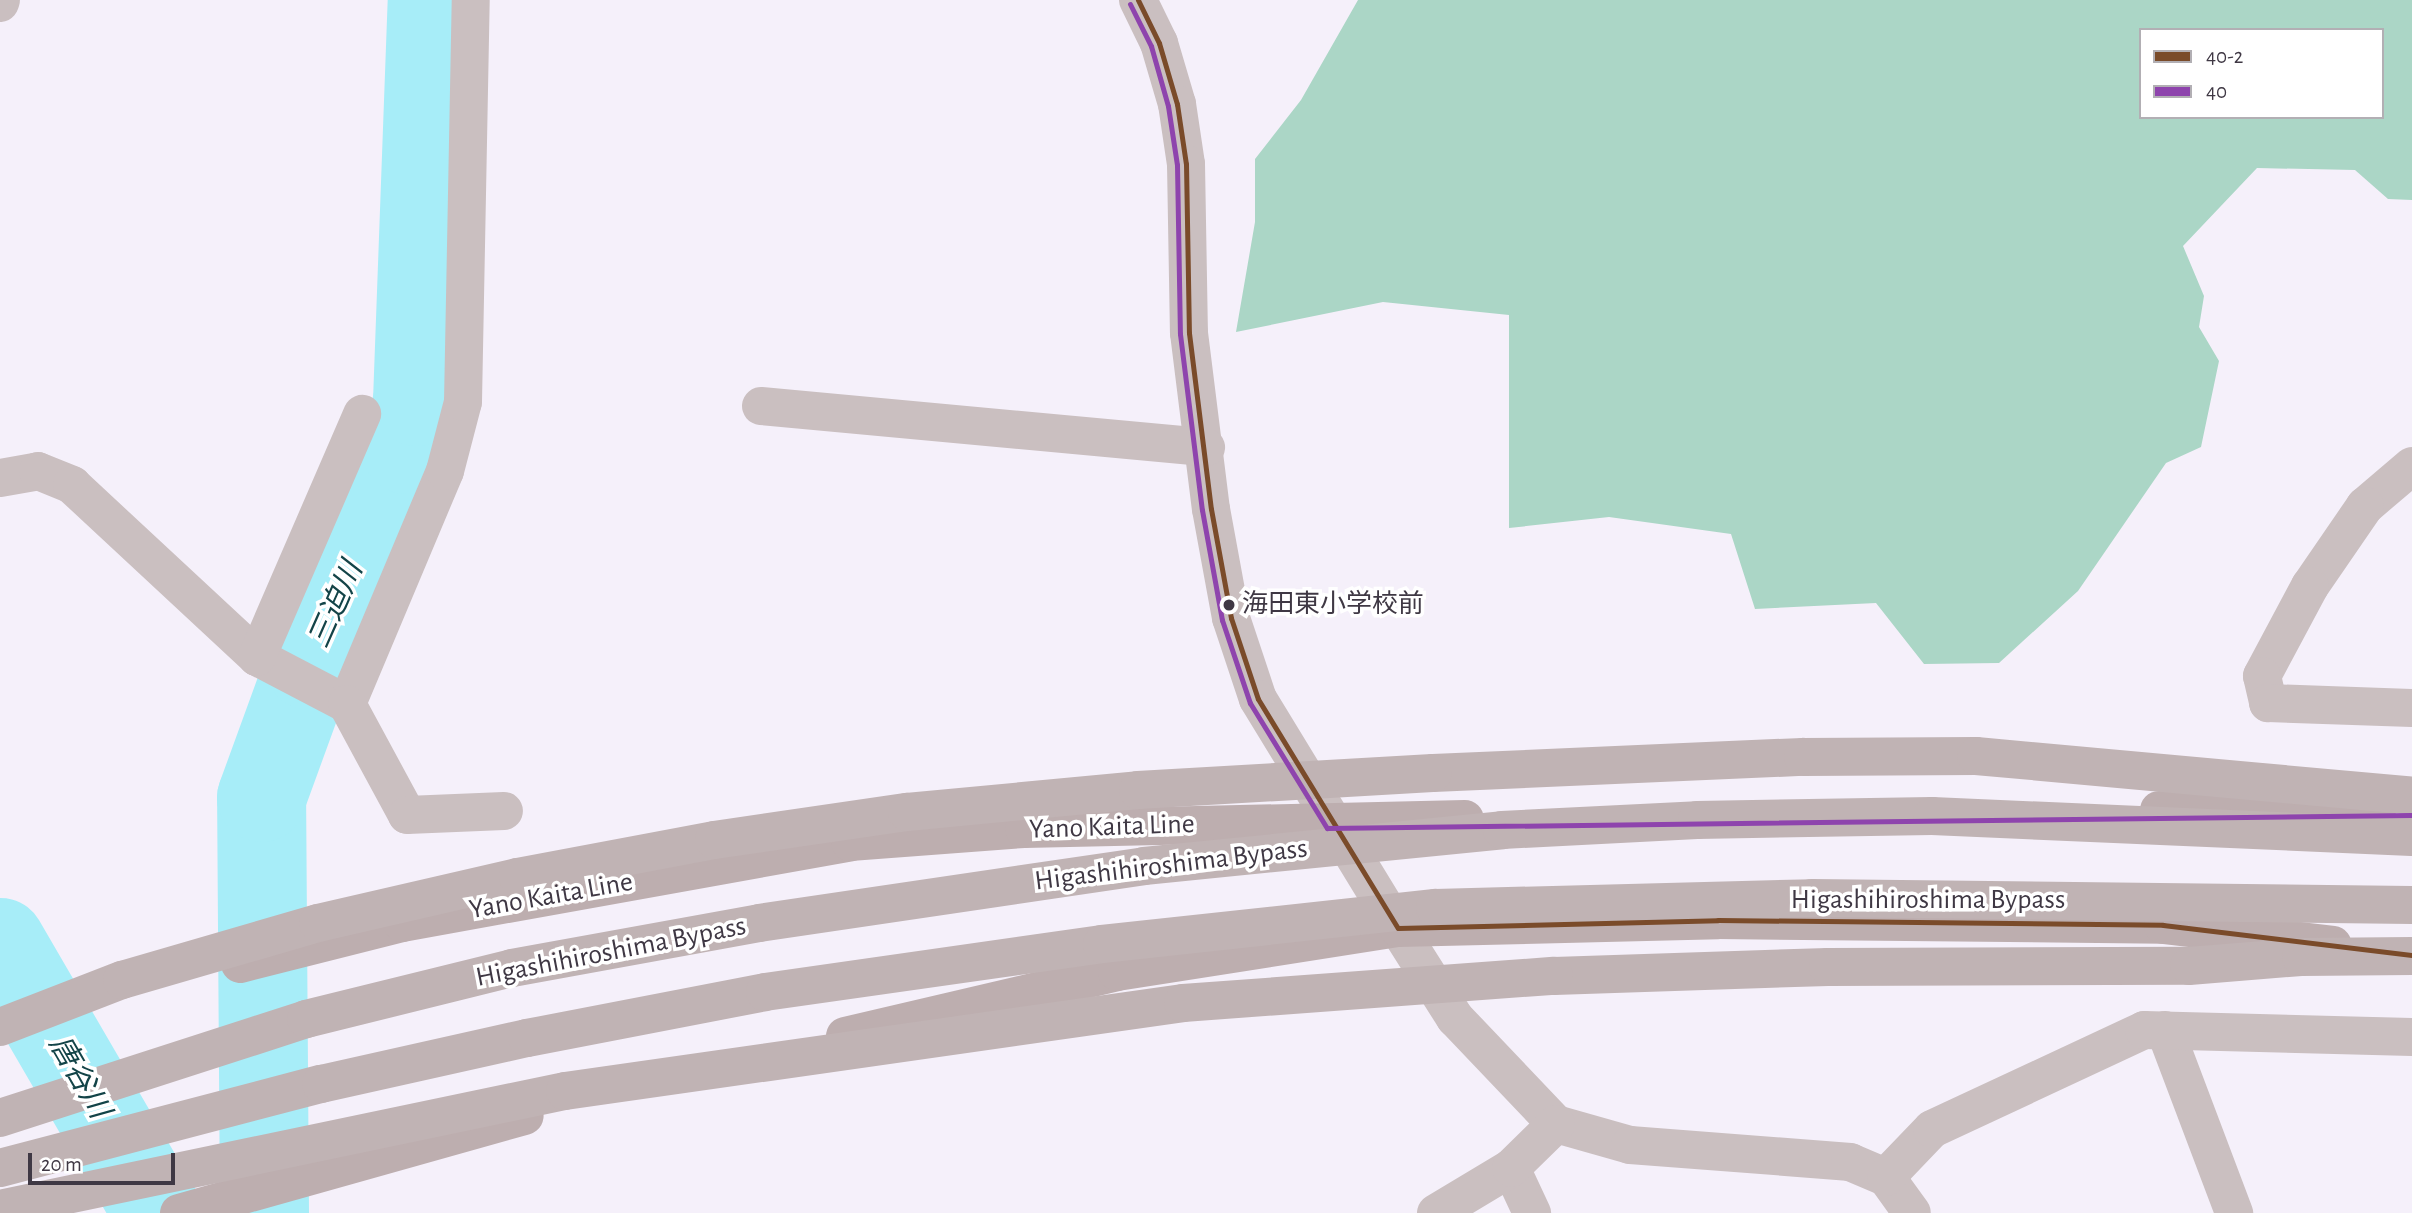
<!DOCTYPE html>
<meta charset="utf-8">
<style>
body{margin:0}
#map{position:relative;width:2412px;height:1213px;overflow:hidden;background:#f5f0fa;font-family:"Alegreya Sans","Noto Sans JP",sans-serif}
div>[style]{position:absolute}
.forest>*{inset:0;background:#abd6c6}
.river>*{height:89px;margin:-44.5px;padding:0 44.5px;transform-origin:44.5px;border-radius:44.5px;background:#a7edf8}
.minor>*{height:38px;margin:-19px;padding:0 19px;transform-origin:19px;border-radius:19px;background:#cabfc0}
.major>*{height:38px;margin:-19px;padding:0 19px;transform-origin:19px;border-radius:19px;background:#bdaeaf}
.highway>*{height:38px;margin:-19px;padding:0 19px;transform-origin:19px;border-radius:19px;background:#c0b3b4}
.highway-bridge>*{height:38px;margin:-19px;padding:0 19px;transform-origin:19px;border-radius:19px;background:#c0b3b4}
.bus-1>*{height:5px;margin:-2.5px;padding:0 2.5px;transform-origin:2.5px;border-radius:2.5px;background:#7a4b2a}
.bus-2>*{height:5px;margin:-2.5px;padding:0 2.5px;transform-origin:2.5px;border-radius:2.5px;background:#8e44ad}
.dots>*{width:19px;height:19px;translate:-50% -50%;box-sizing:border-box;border:4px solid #fff;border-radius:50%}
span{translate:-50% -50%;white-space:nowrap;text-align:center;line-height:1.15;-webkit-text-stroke:7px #fff;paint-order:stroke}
.bus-label{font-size:26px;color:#3f3844}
.left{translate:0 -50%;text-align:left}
.street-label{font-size:28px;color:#3f3844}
.water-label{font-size:30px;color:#134448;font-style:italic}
.legend{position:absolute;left:2139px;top:28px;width:245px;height:91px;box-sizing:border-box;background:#fff;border:2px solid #b2afb4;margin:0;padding:9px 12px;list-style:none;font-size:21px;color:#3f3844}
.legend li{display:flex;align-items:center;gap:14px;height:35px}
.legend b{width:35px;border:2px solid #b2afb4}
.scale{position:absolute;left:28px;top:1153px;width:147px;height:32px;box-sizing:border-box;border:4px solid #3f3844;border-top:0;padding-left:9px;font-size:21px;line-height:24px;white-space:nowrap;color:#3f3844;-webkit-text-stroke:5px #fff;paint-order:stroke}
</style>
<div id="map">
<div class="forest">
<div style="clip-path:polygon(evenodd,1358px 0,2412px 0,2412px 200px,2388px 199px,2355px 170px,2257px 168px,2183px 246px,2204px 296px,2199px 327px,2219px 361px,2201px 447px,2166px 463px,2078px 591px,1999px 663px,1924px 664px,1876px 603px,1755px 609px,1731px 534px,1609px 517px,1509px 528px,1509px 315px,1383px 302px,1236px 332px,1255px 222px,1255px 159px,1301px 100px,1358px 0,2141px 30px,2382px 30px,2382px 117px,2141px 117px,2141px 30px)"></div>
</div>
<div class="river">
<div style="left:0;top:942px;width:314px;rotate:59.8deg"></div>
<div style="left:264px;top:1213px;width:416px;rotate:-90.4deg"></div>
<div style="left:261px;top:797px;width:140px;rotate:-70deg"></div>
<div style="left:309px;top:665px;width:237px;rotate:-65.8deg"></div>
<div style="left:406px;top:449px;width:49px;rotate:-77.1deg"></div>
<div style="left:417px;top:401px;width:401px;rotate:-87.9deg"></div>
</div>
<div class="minor">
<div style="left:1138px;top:0;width:48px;rotate:64deg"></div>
<div style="left:1159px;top:43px;width:64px;rotate:73.6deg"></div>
<div style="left:1177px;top:104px;width:61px;rotate:81.5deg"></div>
<div style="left:1186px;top:164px;width:169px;rotate:89deg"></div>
<div style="left:1189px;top:333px;width:177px;rotate:82.9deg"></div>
<div style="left:1211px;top:509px;width:111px;rotate:79.6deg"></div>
<div style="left:1231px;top:618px;width:85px;rotate:71.6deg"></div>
<div style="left:1258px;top:699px;width:268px;rotate:58.6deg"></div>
<div style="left:1398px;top:928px;width:107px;rotate:57.7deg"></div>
<div style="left:1455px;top:1018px;width:146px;rotate:46.4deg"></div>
<div style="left:1556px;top:1124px;width:77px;rotate:15.8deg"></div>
<div style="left:1630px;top:1145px;width:221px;rotate:4.4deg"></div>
<div style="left:1850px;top:1162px;width:39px;rotate:23deg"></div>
<div style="left:1886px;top:1177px;width:44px;rotate:54.2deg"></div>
<div style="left:0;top:3px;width:3px;rotate:-72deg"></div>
<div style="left:761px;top:406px;width:447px;rotate:5.3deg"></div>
<div style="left:2412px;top:466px;width:62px;rotate:139.6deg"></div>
<div style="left:2365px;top:506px;width:97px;rotate:124.5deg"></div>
<div style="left:2310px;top:586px;width:102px;rotate:118.1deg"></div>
<div style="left:2262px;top:676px;width:28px;rotate:77deg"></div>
<div style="left:2268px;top:703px;width:144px;rotate:2deg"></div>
<div style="left:0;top:478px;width:39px;rotate:-10deg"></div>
<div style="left:38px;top:471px;width:37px;rotate:22deg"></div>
<div style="left:72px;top:485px;width:253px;rotate:42.9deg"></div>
<div style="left:257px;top:657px;width:102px;rotate:27.6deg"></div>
<div style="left:347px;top:704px;width:253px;rotate:-67.2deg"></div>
<div style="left:445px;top:471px;width:71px;rotate:-75.4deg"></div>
<div style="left:463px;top:402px;width:402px;rotate:-88.9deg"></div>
<div style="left:257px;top:657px;width:265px;rotate:-66.6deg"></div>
<div style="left:347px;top:704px;width:126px;rotate:61.6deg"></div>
<div style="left:407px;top:815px;width:97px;rotate:-2.4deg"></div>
<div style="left:2165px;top:1030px;width:196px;rotate:69.3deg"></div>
<div style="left:1511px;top:1168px;width:50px;rotate:65deg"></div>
<div style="left:1886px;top:1177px;width:66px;rotate:-46.2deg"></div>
<div style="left:1932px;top:1129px;width:234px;rotate:-25deg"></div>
<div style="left:2144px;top:1030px;width:268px;rotate:1.5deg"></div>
<div style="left:1436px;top:1213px;width:87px;rotate:-31deg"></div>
<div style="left:1511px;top:1168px;width:63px;rotate:-44.4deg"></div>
</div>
<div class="major">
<div style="left:2159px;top:810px;width:219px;rotate:-0.8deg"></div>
<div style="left:240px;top:964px;width:167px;rotate:-14.2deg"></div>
<div style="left:402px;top:923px;width:455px;rotate:-10.2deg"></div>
<div style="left:850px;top:842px;width:174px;rotate:-4.3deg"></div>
<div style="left:1024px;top:829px;width:441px;rotate:-1.3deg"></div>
<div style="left:845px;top:1036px;width:279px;rotate:-13.2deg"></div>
<div style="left:1117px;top:972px;width:284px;rotate:-8.9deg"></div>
<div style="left:1398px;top:928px;width:320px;rotate:-1.4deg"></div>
<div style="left:1718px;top:920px;width:445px;rotate:0.6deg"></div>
<div style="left:2163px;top:925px;width:171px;rotate:6.7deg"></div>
<div style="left:179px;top:1213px;width:359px;rotate:-15.7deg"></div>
</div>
<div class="highway">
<div style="left:1433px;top:773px;width:370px;rotate:-2.5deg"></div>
<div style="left:1803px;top:757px;width:173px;rotate:-0.3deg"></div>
<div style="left:1976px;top:756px;width:438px;rotate:5.2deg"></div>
<div style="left:1554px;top:976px;width:274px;rotate:-1.9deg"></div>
<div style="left:1828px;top:967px;width:361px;rotate:-0.2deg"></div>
<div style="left:2189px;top:966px;width:112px;rotate:-4.6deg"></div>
<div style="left:2301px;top:957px;width:111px;rotate:-0.5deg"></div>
</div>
<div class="highway-bridge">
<div style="left:0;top:1027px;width:131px;rotate:-21.1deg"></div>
<div style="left:122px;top:980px;width:204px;rotate:-16.2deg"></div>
<div style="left:318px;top:923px;width:205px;rotate:-13deg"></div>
<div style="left:518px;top:877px;width:199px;rotate:-10.7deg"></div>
<div style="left:714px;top:840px;width:195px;rotate:-8.3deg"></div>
<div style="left:907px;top:812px;width:232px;rotate:-5.4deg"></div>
<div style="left:1138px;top:790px;width:295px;rotate:-3.3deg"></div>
<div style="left:0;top:1118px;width:322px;rotate:-17.9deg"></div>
<div style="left:306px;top:1019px;width:212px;rotate:-13.9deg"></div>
<div style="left:512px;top:968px;width:251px;rotate:-10.3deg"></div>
<div style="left:759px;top:923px;width:389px;rotate:-8.4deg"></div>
<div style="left:1144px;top:866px;width:360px;rotate:-5.7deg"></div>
<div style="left:1502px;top:830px;width:195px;rotate:-2.9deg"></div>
<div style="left:1697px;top:820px;width:235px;rotate:-1deg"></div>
<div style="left:1932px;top:816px;width:480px;rotate:2.5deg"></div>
<div style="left:0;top:1168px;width:332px;rotate:-14.7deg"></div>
<div style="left:321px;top:1084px;width:211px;rotate:-12.6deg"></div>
<div style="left:527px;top:1038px;width:242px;rotate:-10.9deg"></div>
<div style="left:765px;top:992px;width:340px;rotate:-8.1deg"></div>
<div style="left:1102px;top:944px;width:335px;rotate:-6.2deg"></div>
<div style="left:1435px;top:908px;width:377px;rotate:-1.5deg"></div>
<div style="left:1812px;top:898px;width:600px;rotate:0.67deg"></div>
<div style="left:0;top:1209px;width:577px;rotate:-11.8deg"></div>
<div style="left:565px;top:1091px;width:624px;rotate:-8.1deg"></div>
<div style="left:1183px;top:1003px;width:372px;rotate:-4.2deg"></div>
</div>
<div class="bus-1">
<div style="left:1138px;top:0;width:48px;rotate:64deg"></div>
<div style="left:1159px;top:43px;width:64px;rotate:73.6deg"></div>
<div style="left:1177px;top:104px;width:61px;rotate:81.5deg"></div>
<div style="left:1186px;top:164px;width:169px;rotate:89deg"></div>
<div style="left:1189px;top:333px;width:177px;rotate:82.9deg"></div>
<div style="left:1211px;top:509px;width:111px;rotate:79.6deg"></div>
<div style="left:1231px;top:618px;width:85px;rotate:71.6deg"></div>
<div style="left:1258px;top:699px;width:268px;rotate:58.6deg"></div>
<div style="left:1398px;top:928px;width:320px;rotate:-1.4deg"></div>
<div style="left:1718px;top:920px;width:445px;rotate:0.6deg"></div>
<div style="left:2163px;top:925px;width:251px;rotate:6.9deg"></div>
</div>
<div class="bus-2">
<div style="left:1130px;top:4px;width:47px;rotate:63.4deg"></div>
<div style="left:1151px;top:46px;width:62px;rotate:74.2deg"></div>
<div style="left:1168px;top:106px;width:60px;rotate:81.3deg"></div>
<div style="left:1177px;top:165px;width:169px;rotate:89deg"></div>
<div style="left:1180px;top:334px;width:177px;rotate:82.9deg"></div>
<div style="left:1202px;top:510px;width:112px;rotate:79.7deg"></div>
<div style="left:1222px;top:620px;width:88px;rotate:71.4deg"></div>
<div style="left:1250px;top:703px;width:147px;rotate:58.4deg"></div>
<div style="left:1327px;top:828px;width:1085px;rotate:-0.69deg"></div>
</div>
<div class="dots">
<div style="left:1229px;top:605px;background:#3f3844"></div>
</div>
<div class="bus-label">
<span class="left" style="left:1242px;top:605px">海田東小学校前</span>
</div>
<div class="street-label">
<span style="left:1112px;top:827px;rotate:-2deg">Yano Kaita Line</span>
<span style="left:1171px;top:865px;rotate:-7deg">Higashihiroshima Bypass</span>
<span style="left:551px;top:896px;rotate:-10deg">Yano Kaita Line</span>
<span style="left:1928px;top:900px">Higashihiroshima Bypass</span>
<span style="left:611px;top:952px;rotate:-11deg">Higashihiroshima Bypass</span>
</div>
<div class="water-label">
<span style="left:336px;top:605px;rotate:-66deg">三迫川</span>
<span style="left:79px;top:1077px;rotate:60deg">唐谷川</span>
</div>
<ul class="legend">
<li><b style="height:9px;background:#7a4b2a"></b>40-2</li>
<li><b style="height:9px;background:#8e44ad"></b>40</li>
</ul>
<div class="scale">20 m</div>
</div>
